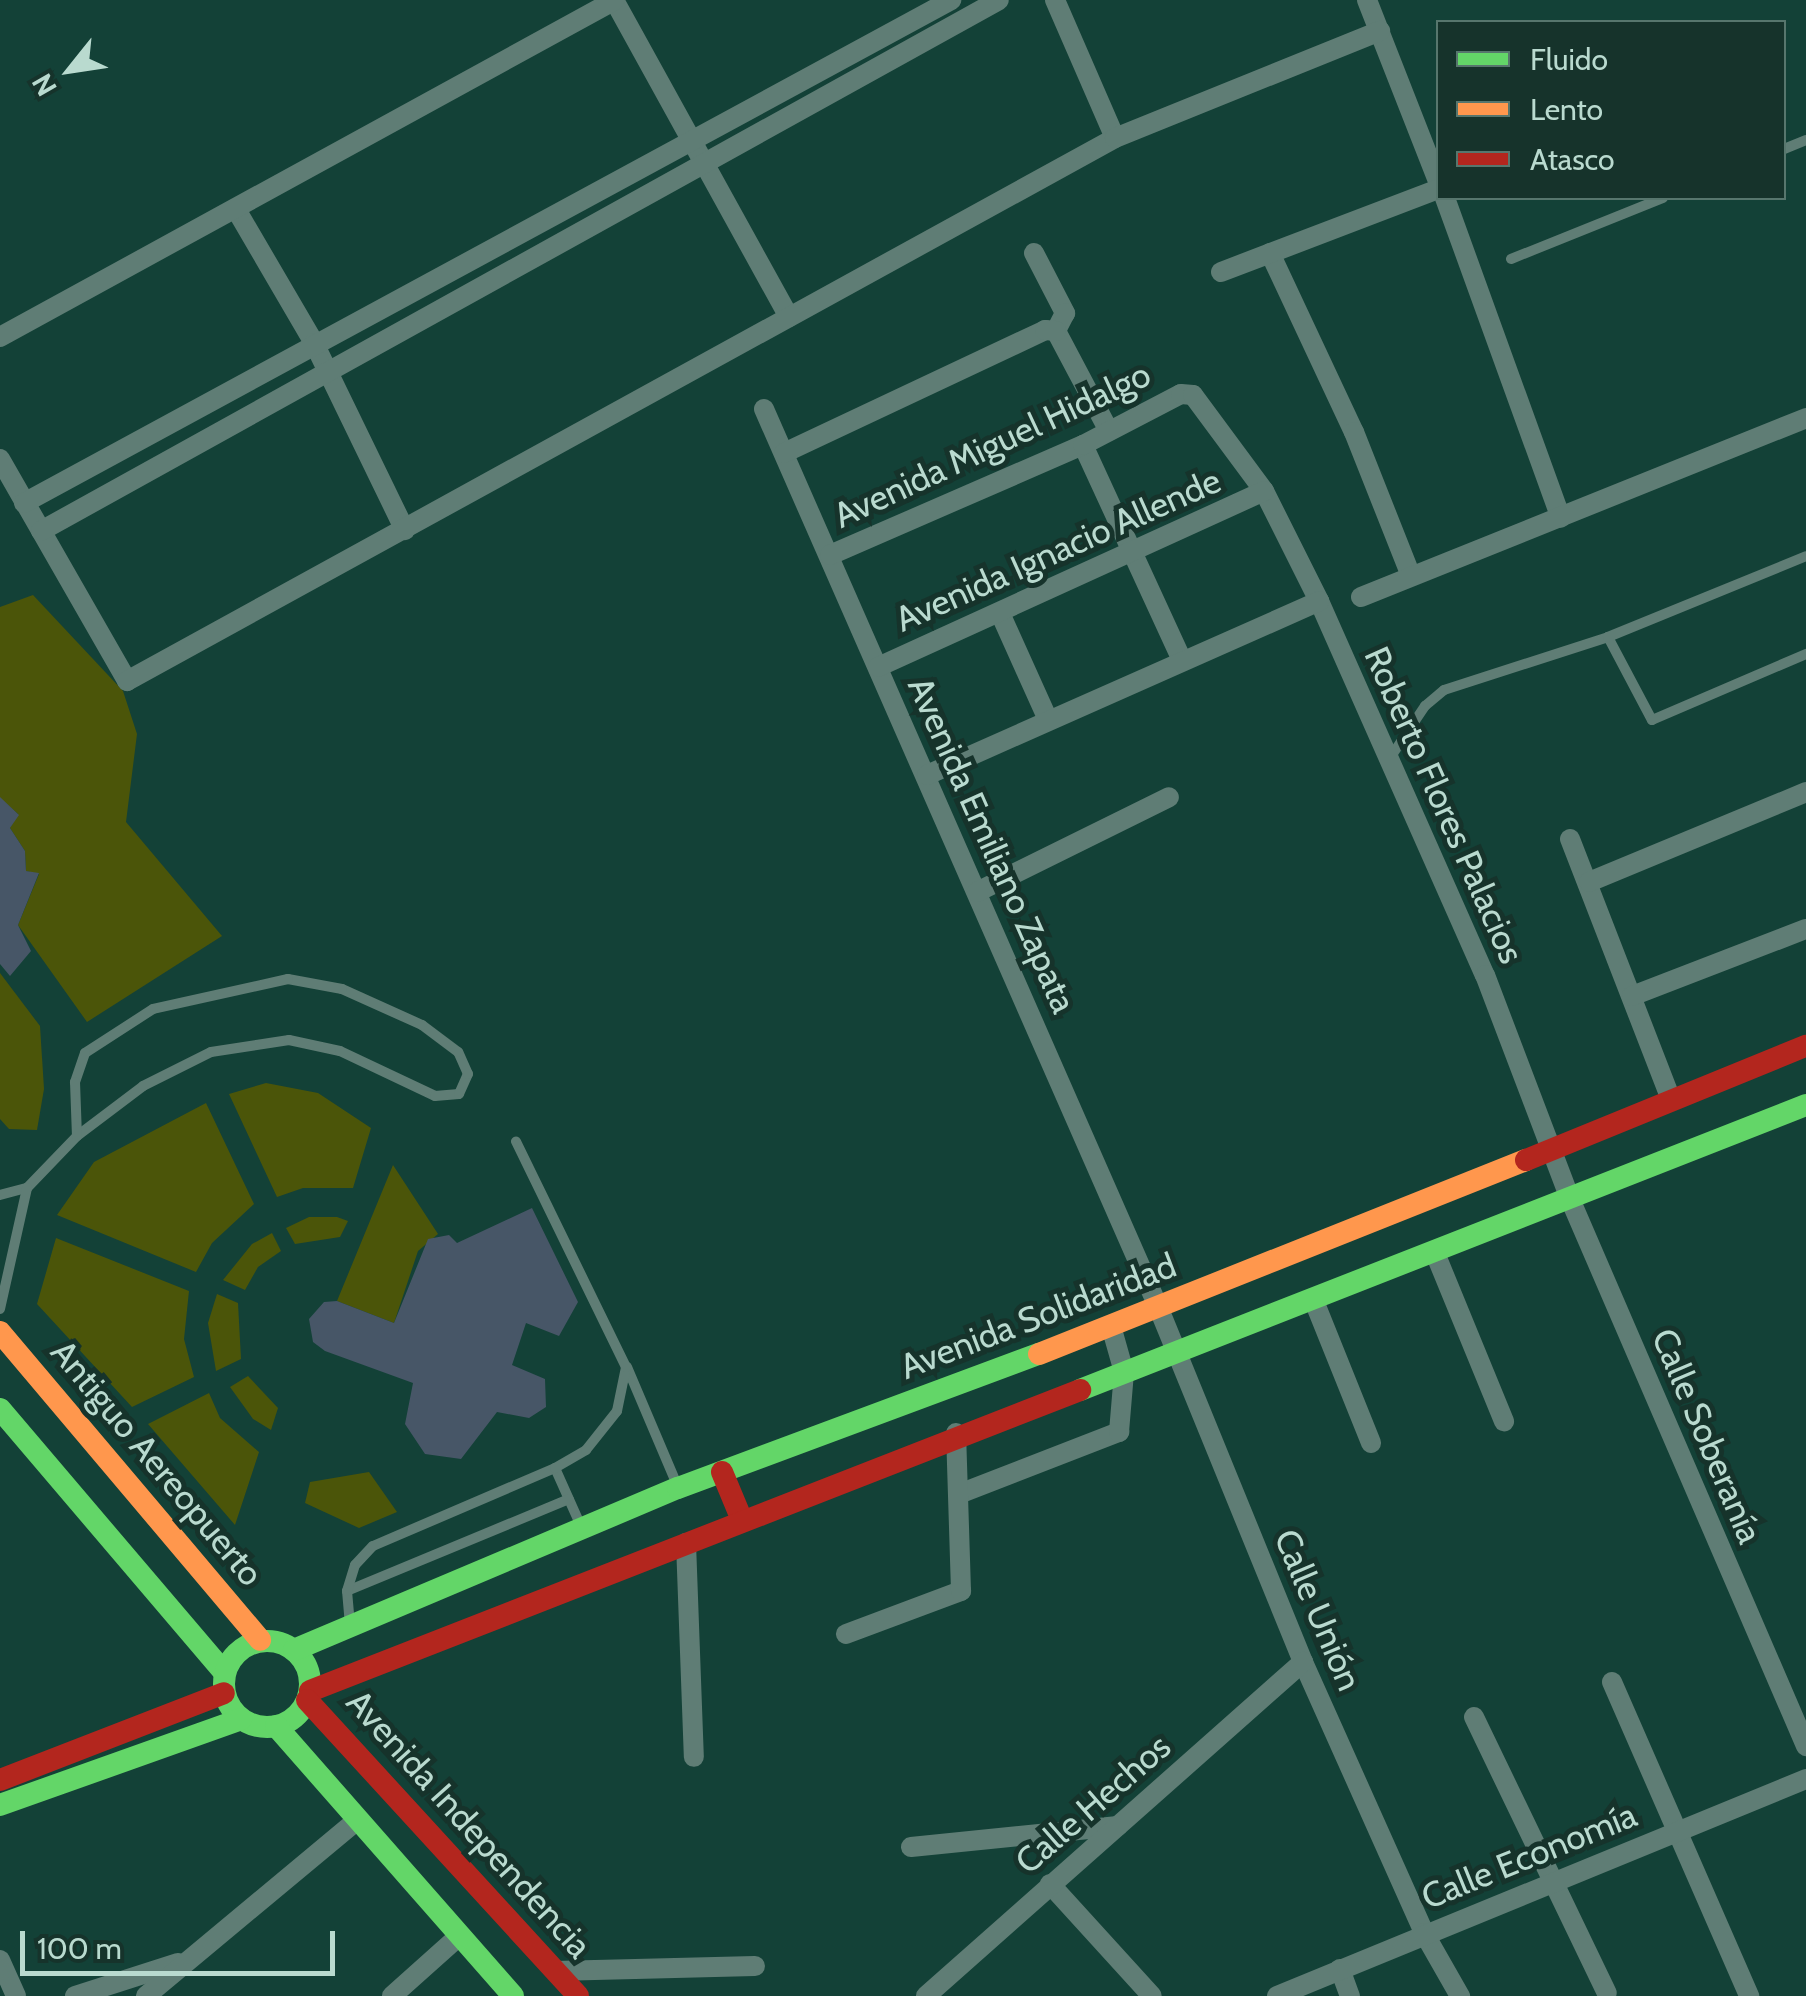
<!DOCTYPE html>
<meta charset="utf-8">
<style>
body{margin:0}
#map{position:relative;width:1806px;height:1996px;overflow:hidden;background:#134137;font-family:Cabin,sans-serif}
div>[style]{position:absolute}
.green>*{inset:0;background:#4b5509}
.building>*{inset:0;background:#475667}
.lane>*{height:10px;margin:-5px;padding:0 5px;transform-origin:5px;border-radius:5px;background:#5f7d75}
.street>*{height:20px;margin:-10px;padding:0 10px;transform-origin:10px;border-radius:10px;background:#5f7d75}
.fast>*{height:22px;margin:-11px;padding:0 11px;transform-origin:11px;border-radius:11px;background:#63d668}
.fast>.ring{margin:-11px;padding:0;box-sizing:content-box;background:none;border:22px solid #63d668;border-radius:50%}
.slow>*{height:22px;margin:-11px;padding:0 11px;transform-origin:11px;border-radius:11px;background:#ff974d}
.jam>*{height:22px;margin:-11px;padding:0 11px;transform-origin:11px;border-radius:11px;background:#b3261e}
span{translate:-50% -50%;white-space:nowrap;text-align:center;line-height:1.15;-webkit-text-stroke:10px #16332b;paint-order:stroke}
.street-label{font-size:35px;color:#b9dacf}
.legend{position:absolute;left:1436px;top:20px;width:350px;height:180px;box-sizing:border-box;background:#16332b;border:2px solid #57766d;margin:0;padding:12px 18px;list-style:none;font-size:30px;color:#b9dacf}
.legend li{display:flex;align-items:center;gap:20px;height:50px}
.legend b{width:50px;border:2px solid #57766d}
.north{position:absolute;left:20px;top:20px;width:100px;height:100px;-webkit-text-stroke:8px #16332b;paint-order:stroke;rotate:240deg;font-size:28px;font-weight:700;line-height:40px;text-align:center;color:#b9dacf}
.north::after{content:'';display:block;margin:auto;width:35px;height:45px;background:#b9dacf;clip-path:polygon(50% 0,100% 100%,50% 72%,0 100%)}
.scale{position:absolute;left:20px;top:1931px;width:315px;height:45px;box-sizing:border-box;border:5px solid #b9dacf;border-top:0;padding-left:12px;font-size:30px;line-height:35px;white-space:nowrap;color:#b9dacf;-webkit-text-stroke:8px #16332b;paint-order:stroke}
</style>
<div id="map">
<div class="green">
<div style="clip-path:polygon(33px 595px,123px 691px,137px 734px,126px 822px,222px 936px,87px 1022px,18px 925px,39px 874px,26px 871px,25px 851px,10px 828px,18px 814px,0 798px,0 607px)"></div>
<div style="clip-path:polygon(0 973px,40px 1026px,44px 1089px,37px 1130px,9px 1129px,0 1119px)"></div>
<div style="clip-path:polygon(266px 1083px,318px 1093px,371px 1128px,353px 1188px,303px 1188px,277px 1197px,229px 1094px)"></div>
<div style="clip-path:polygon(206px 1103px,254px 1204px,212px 1243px,196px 1272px,57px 1215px,94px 1162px)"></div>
<div style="clip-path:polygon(393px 1165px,438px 1234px,418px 1251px,394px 1323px,337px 1301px)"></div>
<div style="clip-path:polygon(309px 1217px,337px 1217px,348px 1221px,340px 1237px,295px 1244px,286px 1228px)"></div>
<div style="clip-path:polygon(272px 1233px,281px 1251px,258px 1267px,245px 1290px,223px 1280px,252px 1244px)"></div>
<div style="clip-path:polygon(56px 1238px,189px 1291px,184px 1339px,194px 1377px,132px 1407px,37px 1304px)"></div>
<div style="clip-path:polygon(217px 1294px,238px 1303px,241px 1359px,216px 1371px,208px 1323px)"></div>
<div style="clip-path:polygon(248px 1376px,278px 1408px,271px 1430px,253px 1419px,230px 1387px)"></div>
<div style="clip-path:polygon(209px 1393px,220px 1418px,259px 1452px,235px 1525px,148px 1424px)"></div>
<div style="clip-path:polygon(369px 1472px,397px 1512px,359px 1528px,305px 1503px,310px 1482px)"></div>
</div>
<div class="building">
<div style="clip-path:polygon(0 797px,19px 815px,10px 828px,25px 851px,26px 871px,39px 873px,18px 925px,31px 951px,10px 976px,0 964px)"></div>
<div style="clip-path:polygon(532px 1208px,578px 1302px,559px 1336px,526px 1323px,512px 1365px,545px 1379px,546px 1407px,529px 1418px,497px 1412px,461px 1459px,425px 1454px,405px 1424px,413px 1383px,325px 1351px,313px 1342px,309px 1319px,324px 1302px,337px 1301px,394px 1323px,428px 1239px,449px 1235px,457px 1243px)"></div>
</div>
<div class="lane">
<div style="left:1784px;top:149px;width:24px;rotate:-22deg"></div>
<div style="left:1511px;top:259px;width:164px;rotate:-21.9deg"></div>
<div style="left:1608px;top:637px;width:94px;rotate:62.1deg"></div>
<div style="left:1652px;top:720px;width:168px;rotate:-23.2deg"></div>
<div style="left:1390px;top:758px;width:63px;rotate:-56.1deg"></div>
<div style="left:1425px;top:706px;width:25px;rotate:-40deg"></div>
<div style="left:1444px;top:690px;width:172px;rotate:-17.9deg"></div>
<div style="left:1608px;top:637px;width:214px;rotate:-22.2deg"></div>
<div style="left:0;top:1195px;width:28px;rotate:-15deg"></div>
<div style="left:27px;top:1188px;width:72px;rotate:-46.1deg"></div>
<div style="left:77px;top:1136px;width:83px;rotate:-37.1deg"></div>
<div style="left:143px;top:1086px;width:76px;rotate:-26.6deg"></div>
<div style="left:211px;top:1052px;width:79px;rotate:-8.7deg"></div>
<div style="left:289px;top:1040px;width:52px;rotate:12.2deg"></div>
<div style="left:340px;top:1051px;width:105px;rotate:25.3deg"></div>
<div style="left:435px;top:1096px;width:24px;rotate:-5deg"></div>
<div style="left:459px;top:1094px;width:22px;rotate:-66deg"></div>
<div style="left:468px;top:1074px;width:24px;rotate:-114deg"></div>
<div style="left:458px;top:1052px;width:45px;rotate:-143.1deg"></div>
<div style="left:422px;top:1025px;width:88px;rotate:-155.8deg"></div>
<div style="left:342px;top:989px;width:55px;rotate:-169.5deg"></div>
<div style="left:288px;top:979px;width:138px;rotate:167.5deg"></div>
<div style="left:153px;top:1009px;width:81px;rotate:147.1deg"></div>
<div style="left:85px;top:1053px;width:31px;rotate:109deg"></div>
<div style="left:75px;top:1082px;width:54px;rotate:87.9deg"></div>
<div style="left:0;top:1309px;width:124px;rotate:-77.4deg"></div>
<div style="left:627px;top:1367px;width:128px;rotate:67deg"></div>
<div style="left:555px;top:1468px;width:64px;rotate:65.9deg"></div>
<div style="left:347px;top:1591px;width:240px;rotate:-22.5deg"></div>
<div style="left:350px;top:1625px;width:34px;rotate:-95deg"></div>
<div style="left:347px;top:1591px;width:27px;rotate:-73deg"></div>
<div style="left:355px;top:1565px;width:26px;rotate:-47deg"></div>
<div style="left:373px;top:1546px;width:198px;rotate:-23.2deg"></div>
<div style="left:555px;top:1468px;width:36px;rotate:-30deg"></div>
<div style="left:586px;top:1450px;width:50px;rotate:-51.5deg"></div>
<div style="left:617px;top:1411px;width:45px;rotate:-78.4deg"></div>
<div style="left:626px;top:1367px;width:251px;rotate:-116deg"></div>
</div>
<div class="street">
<div style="left:614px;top:0;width:362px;rotate:61.1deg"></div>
<div style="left:1055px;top:0;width:150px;rotate:66.5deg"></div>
<div style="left:1367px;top:0;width:194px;rotate:68.6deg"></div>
<div style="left:1445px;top:198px;width:340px;rotate:70.1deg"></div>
<div style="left:237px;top:211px;width:153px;rotate:59.7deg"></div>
<div style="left:314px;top:343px;width:208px;rotate:64.1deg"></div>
<div style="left:1034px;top:253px;width:68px;rotate:62.7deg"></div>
<div style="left:1065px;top:313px;width:20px;rotate:117deg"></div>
<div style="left:1270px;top:253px;width:198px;rotate:64.9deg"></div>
<div style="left:1354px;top:432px;width:155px;rotate:68.4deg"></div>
<div style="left:1221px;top:272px;width:232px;rotate:-20.9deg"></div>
<div style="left:1056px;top:331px;width:113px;rotate:62.1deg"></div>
<div style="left:0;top:337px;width:701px;rotate:-28.72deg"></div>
<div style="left:764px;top:409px;width:983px;rotate:66.3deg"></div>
<div style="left:1159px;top:1309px;width:381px;rotate:67.8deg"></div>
<div style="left:1303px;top:1662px;width:297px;rotate:65.9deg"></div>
<div style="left:1424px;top:1933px;width:73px;rotate:60.3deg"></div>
<div style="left:1083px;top:445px;width:237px;rotate:65.3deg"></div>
<div style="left:784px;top:453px;width:289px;rotate:-25.2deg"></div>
<div style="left:1045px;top:330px;width:11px;rotate:5deg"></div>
<div style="left:0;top:459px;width:256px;rotate:60.2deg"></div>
<div style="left:127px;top:681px;width:1127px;rotate:-28.79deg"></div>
<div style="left:1115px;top:138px;width:286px;rotate:-22deg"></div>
<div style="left:24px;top:503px;width:1055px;rotate:-28.48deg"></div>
<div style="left:41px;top:531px;width:1095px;rotate:-29deg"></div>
<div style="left:830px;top:555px;width:276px;rotate:-23.5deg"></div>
<div style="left:1083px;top:445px;width:110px;rotate:-27.5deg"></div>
<div style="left:1181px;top:394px;width:12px;rotate:5deg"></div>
<div style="left:1193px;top:395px;width:119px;rotate:53.5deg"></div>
<div style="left:1264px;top:491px;width:123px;rotate:63.4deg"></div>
<div style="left:1319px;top:601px;width:409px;rotate:66.1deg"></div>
<div style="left:1485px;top:975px;width:240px;rotate:69.2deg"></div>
<div style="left:1570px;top:1199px;width:596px;rotate:66.66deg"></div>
<div style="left:1361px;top:597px;width:480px;rotate:-21.9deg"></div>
<div style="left:1000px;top:613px;width:117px;rotate:65.8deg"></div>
<div style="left:878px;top:667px;width:424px;rotate:-24.5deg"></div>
<div style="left:927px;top:775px;width:429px;rotate:-23.9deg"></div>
<div style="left:1570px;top:839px;width:280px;rotate:68.8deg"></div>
<div style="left:1589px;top:882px;width:235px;rotate:-22.5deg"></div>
<div style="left:977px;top:892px;width:214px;rotate:-26.3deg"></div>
<div style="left:1632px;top:996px;width:186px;rotate:-21.1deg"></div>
<div style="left:1435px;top:1253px;width:182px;rotate:67.7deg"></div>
<div style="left:1314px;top:1301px;width:153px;rotate:68.1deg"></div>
<div style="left:959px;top:1494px;width:172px;rotate:-21.2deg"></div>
<div style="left:1119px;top:1432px;width:60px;rotate:-85.2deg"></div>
<div style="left:1124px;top:1372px;width:48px;rotate:-105.8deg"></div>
<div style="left:686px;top:1543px;width:214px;rotate:87.9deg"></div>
<div style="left:846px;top:1634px;width:123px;rotate:-20.5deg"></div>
<div style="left:961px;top:1591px;width:158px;rotate:-91.8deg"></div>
<div style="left:1612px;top:1682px;width:343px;rotate:66.4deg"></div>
<div style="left:1474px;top:1717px;width:306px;rotate:64.3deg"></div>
<div style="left:911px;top:1847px;width:208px;rotate:-5.8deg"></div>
<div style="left:1050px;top:1884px;width:151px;rotate:47.7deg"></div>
<div style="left:0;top:1960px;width:39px;rotate:66deg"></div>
<div style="left:1340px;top:1969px;width:29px;rotate:70deg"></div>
<div style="left:555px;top:1971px;width:200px;rotate:-1.4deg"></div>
<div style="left:75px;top:1996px;width:108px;rotate:-17.8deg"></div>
<div style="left:146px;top:1996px;width:275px;rotate:-39.8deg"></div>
<div style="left:392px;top:1996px;width:90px;rotate:-41.8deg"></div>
<div style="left:926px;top:1996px;width:504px;rotate:-41.54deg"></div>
<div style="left:1277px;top:1996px;width:572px;rotate:-22.3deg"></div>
</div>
<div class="fast">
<div style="left:1080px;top:1390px;width:780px;rotate:-21.43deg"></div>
<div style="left:0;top:1409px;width:345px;rotate:49.6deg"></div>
<div class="ring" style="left:224px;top:1641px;width:64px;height:64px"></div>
<div style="left:294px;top:1650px;width:417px;rotate:-22.9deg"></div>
<div style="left:678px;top:1488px;width:385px;rotate:-20.4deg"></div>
<div style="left:276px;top:1726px;width:359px;rotate:48.7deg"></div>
<div style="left:0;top:1805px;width:256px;rotate:-19.6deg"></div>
</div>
<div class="slow">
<div style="left:0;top:1332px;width:403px;rotate:49.8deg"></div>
<div style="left:1039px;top:1354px;width:524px;rotate:-21.72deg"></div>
</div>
<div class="jam">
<div style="left:1526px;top:1160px;width:302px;rotate:-22.2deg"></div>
<div style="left:722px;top:1472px;width:52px;rotate:67.4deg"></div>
<div style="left:310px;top:1691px;width:827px;rotate:-21.35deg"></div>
<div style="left:307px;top:1700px;width:401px;rotate:47.5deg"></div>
<div style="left:0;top:1780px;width:240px;rotate:-21.2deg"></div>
</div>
<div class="street-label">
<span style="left:992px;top:445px;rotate:-25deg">Avenida Miguel Hidalgo</span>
<span style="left:1058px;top:550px;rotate:-24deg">Avenida Ignacio Allende</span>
<span style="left:1444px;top:805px;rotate:66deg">Roberto Flores Palacios</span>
<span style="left:992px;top:845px;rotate:66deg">Avenida Emiliano Zapata</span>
<span style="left:1038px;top:1316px;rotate:-21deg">Avenida Solidaridad</span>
<span style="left:1707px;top:1436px;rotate:67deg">Calle Soberanía</span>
<span style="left:157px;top:1463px;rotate:50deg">Antiguo Aereopuerto</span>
<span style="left:1318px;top:1610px;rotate:67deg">Calle Unión</span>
<span style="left:1093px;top:1804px;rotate:-41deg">Calle Hechos</span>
<span style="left:469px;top:1824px;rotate:48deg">Avenida Independencia</span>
<span style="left:1529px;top:1856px;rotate:-22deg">Calle Economía</span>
</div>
<ul class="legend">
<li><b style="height:12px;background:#63d668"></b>Fluido</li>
<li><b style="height:12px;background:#ff974d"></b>Lento</li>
<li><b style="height:12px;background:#b3261e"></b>Atasco</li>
</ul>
<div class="north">N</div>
<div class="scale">100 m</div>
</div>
